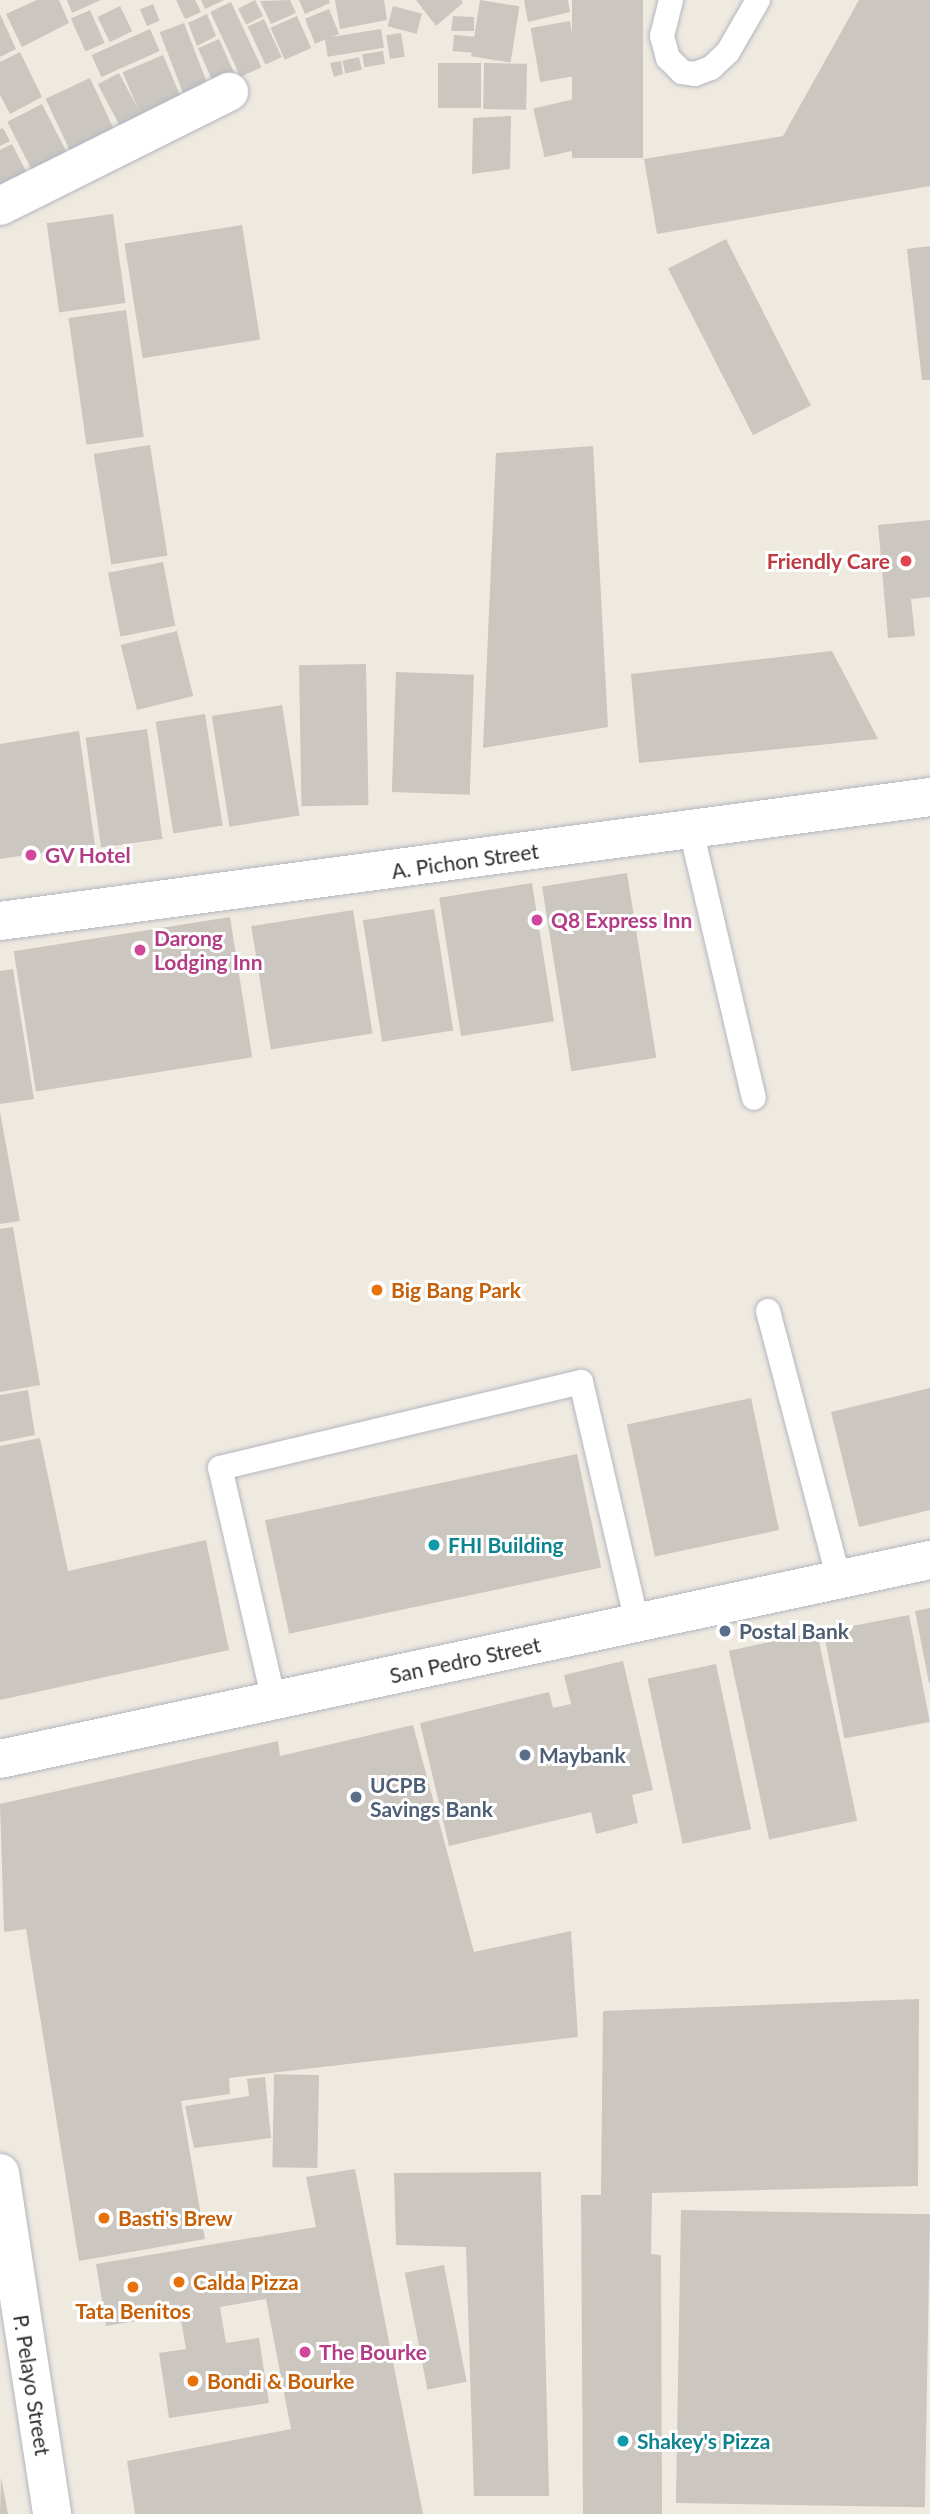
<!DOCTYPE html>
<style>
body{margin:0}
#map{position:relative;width:930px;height:2514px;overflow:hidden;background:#efeae0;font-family:Lato,sans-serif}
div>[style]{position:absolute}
.building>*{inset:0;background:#cbc6c0;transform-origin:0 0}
.roads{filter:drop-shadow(0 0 2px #b4b5c1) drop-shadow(0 0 2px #b4b5c1)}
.lane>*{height:24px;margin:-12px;padding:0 12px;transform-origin:12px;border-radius:12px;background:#fff}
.street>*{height:38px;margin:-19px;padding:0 19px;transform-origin:19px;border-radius:19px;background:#fff}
.secondary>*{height:38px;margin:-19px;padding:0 19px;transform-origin:19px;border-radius:19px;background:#fff}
.dots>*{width:19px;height:19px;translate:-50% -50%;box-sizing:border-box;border:4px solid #fff;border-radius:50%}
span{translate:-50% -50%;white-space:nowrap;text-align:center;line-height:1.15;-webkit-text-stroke:6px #fff;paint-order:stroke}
.health-label{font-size:21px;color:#be3a42;font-weight:700}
.right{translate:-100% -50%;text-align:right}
.hotel-label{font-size:21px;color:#b23c85;font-weight:700}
.left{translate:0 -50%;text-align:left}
.street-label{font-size:21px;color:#2e2e2e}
.food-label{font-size:21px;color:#c56008;font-weight:700}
.culture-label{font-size:21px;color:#0d838f;font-weight:700}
.service-label{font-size:21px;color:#4e5e75;font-weight:700}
</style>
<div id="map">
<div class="building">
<div style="clip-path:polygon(37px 0,59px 0,69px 23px,22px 47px,6px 14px)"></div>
<div style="clip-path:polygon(67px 0,101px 0,72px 13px)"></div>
<div style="clip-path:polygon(176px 0,195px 0,201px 12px,185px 19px)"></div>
<div style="clip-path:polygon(201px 0,224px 0,205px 9px)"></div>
<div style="left:255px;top:0;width:18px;height:19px;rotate:63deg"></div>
<div style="clip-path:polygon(290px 0,296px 13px,271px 24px,260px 1px)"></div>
<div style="clip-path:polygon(299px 0,329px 0,330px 3px,305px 14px)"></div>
<div style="clip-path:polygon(335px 0,384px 0,387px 20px,340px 29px)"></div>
<div style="clip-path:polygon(416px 0,461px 0,463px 3px,436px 26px)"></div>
<div style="left:480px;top:0;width:40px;height:57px;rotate:9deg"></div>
<div style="clip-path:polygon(524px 0,568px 0,570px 12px,528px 22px)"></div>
<div style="left:572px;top:0;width:71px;height:158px"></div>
<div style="clip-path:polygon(859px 0,930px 0,930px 186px,657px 234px,644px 159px,783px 136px)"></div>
<div style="left:231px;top:2px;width:72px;height:23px;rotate:65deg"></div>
<div style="left:153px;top:4px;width:18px;height:14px;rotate:68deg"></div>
<div style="left:120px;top:6px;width:28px;height:25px;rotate:64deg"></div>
<div style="left:393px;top:6px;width:30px;height:21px;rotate:15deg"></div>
<div style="left:329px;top:9px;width:27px;height:26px;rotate:68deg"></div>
<div style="left:90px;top:10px;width:36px;height:21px;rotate:66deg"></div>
<div style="clip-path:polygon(0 14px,16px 49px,0 57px)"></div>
<div style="clip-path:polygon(207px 14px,216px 36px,197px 46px,188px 23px)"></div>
<div style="left:297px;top:16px;width:35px;height:29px;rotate:66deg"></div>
<div style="clip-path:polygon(453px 16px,474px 17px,474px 31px,451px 31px)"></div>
<div style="left:264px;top:19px;width:42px;height:18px;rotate:65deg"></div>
<div style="left:570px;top:21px;width:55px;height:40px;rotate:80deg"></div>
<div style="left:184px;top:23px;width:74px;height:26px;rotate:69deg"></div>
<div style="left:150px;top:29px;width:24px;height:64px;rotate:66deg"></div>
<div style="left:381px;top:29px;width:19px;height:57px;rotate:81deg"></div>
<div style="left:401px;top:33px;width:24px;height:15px;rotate:81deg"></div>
<div style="left:454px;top:35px;width:21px;height:16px;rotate:5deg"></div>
<div style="left:219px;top:39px;width:45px;height:23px;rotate:66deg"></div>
<div style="left:383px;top:51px;width:13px;height:21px;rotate:81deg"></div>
<div style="clip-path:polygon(20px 52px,42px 97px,10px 114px,0 95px,0 62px)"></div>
<div style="left:163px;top:55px;width:58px;height:44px;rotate:67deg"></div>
<div style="left:359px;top:57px;width:13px;height:17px;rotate:77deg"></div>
<div style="clip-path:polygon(341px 61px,343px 74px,334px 77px,330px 63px)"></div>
<div style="left:438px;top:63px;width:43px;height:45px"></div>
<div style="left:484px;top:63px;width:43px;height:46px;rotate:1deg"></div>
<div style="left:119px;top:73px;width:52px;height:24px;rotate:62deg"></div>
<div style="left:90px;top:78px;width:68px;height:49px;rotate:65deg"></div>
<div style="left:583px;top:97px;width:50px;height:51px;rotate:77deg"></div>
<div style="left:42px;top:104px;width:64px;height:39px;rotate:63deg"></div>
<div style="clip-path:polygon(511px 116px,510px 169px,472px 174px,473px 118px)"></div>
<div style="clip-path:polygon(3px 128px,10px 141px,0 146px,0 129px)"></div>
<div style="clip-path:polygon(12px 144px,31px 181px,0 196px,0 150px)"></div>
<div style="left:113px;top:214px;width:90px;height:67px;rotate:82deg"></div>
<div style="left:242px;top:225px;width:116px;height:119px;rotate:81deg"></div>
<div style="left:726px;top:239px;width:187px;height:65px;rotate:63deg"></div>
<div style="clip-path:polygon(930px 246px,930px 380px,922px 380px,907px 249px)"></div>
<div style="left:126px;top:310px;width:128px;height:58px;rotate:82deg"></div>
<div style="left:150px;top:445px;width:112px;height:57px;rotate:81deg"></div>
<div style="clip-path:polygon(593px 446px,608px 727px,483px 748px,496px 453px)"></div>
<div style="clip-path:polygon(930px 520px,930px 597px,911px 599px,915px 636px,888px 638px,878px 525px)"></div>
<div style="left:163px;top:562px;width:65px;height:56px;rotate:79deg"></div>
<div style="left:177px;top:631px;width:67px;height:58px;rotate:76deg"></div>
<div style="clip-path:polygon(832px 651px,878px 739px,639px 763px,631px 674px)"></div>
<div style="left:366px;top:664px;width:141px;height:67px;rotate:89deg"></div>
<div style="left:396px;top:672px;width:78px;height:120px;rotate:2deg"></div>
<div style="left:282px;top:705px;width:112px;height:71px;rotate:81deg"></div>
<div style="left:205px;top:714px;width:113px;height:50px;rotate:81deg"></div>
<div style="left:147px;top:729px;width:111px;height:62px;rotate:82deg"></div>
<div style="clip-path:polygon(79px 731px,95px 845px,0 859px,0 744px)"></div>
<div style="left:627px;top:873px;width:187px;height:86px;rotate:81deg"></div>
<div style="left:532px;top:883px;width:140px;height:94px;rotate:81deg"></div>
<div style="left:434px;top:909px;width:123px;height:72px;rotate:81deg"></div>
<div style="left:353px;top:910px;width:125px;height:103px;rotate:81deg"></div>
<div style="left:230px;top:917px;width:142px;height:219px;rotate:81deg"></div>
<div style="clip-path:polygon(13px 969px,34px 1099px,0 1104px,0 971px)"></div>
<div style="clip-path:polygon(0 1112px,20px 1221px,0 1224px)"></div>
<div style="clip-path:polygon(13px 1227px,40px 1385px,0 1392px,0 1229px)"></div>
<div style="clip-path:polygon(930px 1388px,930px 1510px,859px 1527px,831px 1412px)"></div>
<div style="clip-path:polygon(28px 1390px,35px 1435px,0 1442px,0 1395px)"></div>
<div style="left:751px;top:1398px;width:135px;height:127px;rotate:78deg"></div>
<div style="clip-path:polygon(40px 1438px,68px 1571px,206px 1540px,229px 1650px,0 1700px,0 1446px)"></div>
<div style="left:577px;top:1454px;width:116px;height:319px;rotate:78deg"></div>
<div style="clip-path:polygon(930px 1608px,930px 1683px,929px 1683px,915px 1611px)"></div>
<div style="left:909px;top:1615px;width:109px;height:87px;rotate:79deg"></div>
<div style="left:817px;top:1632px;width:193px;height:90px;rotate:78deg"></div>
<div style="clip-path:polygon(623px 1661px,653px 1790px,632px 1795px,638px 1823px,596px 1834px,591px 1812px,449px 1846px,420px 1723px,549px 1692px,553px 1708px,571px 1704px,564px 1675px)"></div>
<div style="left:716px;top:1664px;width:169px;height:70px;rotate:78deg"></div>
<div style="clip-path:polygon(413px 1725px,474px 1952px,571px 1931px,578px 2037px,229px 2078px,230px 2094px,181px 2101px,205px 2239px,79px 2261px,26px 1929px,4px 1932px,0 1804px,278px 1741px,280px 1756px)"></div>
<div style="clip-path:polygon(919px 1999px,918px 2186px,652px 2193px,651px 2254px,661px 2255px,662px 2514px,583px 2514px,581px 2195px,601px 2195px,603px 2011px)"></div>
<div style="left:319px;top:2075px;width:93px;height:45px;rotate:91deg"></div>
<div style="clip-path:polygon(265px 2077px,271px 2138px,194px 2148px,185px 2106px,249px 2096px,247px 2079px)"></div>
<div style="clip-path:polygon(355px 2169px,423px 2514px,135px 2514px,127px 2461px,291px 2429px,266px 2299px,220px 2307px,226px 2343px,259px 2338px,269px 2403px,169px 2418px,159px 2353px,186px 2349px,180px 2314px,106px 2326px,96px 2264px,316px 2227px,306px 2177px)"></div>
<div style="clip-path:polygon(541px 2172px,549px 2496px,474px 2496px,466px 2247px,396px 2245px,394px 2173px)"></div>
<div style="left:681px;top:2210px;width:249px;height:293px;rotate:1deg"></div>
<div style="left:444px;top:2265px;width:119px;height:40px;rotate:79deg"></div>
<div style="clip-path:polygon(1px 2477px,8px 2514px,0 2514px)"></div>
</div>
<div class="roads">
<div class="lane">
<div style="left:671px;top:0;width:37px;rotate:104deg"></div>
<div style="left:662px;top:36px;width:23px;rotate:75deg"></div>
<div style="left:668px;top:58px;width:20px;rotate:45deg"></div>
<div style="left:682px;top:72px;width:13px;rotate:9deg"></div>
<div style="left:695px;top:74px;width:17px;rotate:-21deg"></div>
<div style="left:711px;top:68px;width:23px;rotate:-43deg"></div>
<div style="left:728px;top:52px;width:60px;rotate:-60deg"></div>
<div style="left:691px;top:830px;width:275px;rotate:76.8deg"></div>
<div style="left:768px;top:1311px;width:278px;rotate:75.2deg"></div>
<div style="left:274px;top:1701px;width:239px;rotate:-103deg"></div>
<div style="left:220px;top:1468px;width:371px;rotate:-13.4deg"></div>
<div style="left:581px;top:1382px;width:247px;rotate:76.9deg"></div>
</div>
<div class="street">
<div style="left:0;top:206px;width:256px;rotate:-26.5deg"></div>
</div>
<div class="secondary">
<div style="left:0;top:921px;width:938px;rotate:-7.59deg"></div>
<div style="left:0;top:1759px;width:951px;rotate:-12.08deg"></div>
<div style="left:0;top:2173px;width:345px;rotate:81.3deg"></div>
</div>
</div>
<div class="dots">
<div style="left:906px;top:561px;background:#e0444e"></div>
<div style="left:31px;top:855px;background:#d1479c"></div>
<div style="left:537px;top:920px;background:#d1479c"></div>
<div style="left:140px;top:950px;background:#d1479c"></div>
<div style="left:377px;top:1290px;background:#e8710a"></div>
<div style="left:434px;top:1545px;background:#0f9aa8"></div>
<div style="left:725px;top:1631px;background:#5c6f8a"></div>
<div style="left:525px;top:1755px;background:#5c6f8a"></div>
<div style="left:356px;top:1797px;background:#5c6f8a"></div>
<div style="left:104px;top:2218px;background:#e8710a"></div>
<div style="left:179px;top:2282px;background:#e8710a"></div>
<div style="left:133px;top:2287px;background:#e8710a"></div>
<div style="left:305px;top:2352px;background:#d1479c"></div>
<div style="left:193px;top:2381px;background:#e8710a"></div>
<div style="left:623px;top:2441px;background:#0f9aa8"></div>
</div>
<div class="health-label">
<span class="right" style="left:890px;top:561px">Friendly Care</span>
</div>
<div class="hotel-label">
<span class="left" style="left:45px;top:855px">GV Hotel</span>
<span class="left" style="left:551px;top:920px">Q8 Express Inn</span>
<span class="left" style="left:154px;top:950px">Darong<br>Lodging Inn</span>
<span class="left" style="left:319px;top:2352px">The Bourke</span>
</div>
<div class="street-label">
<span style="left:465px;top:861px;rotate:-8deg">A. Pichon Street</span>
<span style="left:465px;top:1660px;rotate:-12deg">San Pedro Street</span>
<span style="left:32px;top:2385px;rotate:81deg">P. Pelayo Street</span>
</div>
<div class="food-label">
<span class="left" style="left:391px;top:1290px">Big Bang Park</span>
<span class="left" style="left:118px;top:2218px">Basti's Brew</span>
<span class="left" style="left:193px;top:2282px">Calda Pizza</span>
<span style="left:133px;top:2311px">Tata Benitos</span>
<span class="left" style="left:207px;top:2381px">Bondi &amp; Bourke</span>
</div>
<div class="culture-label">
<span class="left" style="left:448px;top:1545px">FHI Building</span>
<span class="left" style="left:637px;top:2441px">Shakey's Pizza</span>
</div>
<div class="service-label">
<span class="left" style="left:739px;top:1631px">Postal Bank</span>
<span class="left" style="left:539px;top:1755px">Maybank</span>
<span class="left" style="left:370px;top:1797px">UCPB<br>Savings Bank</span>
</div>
</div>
